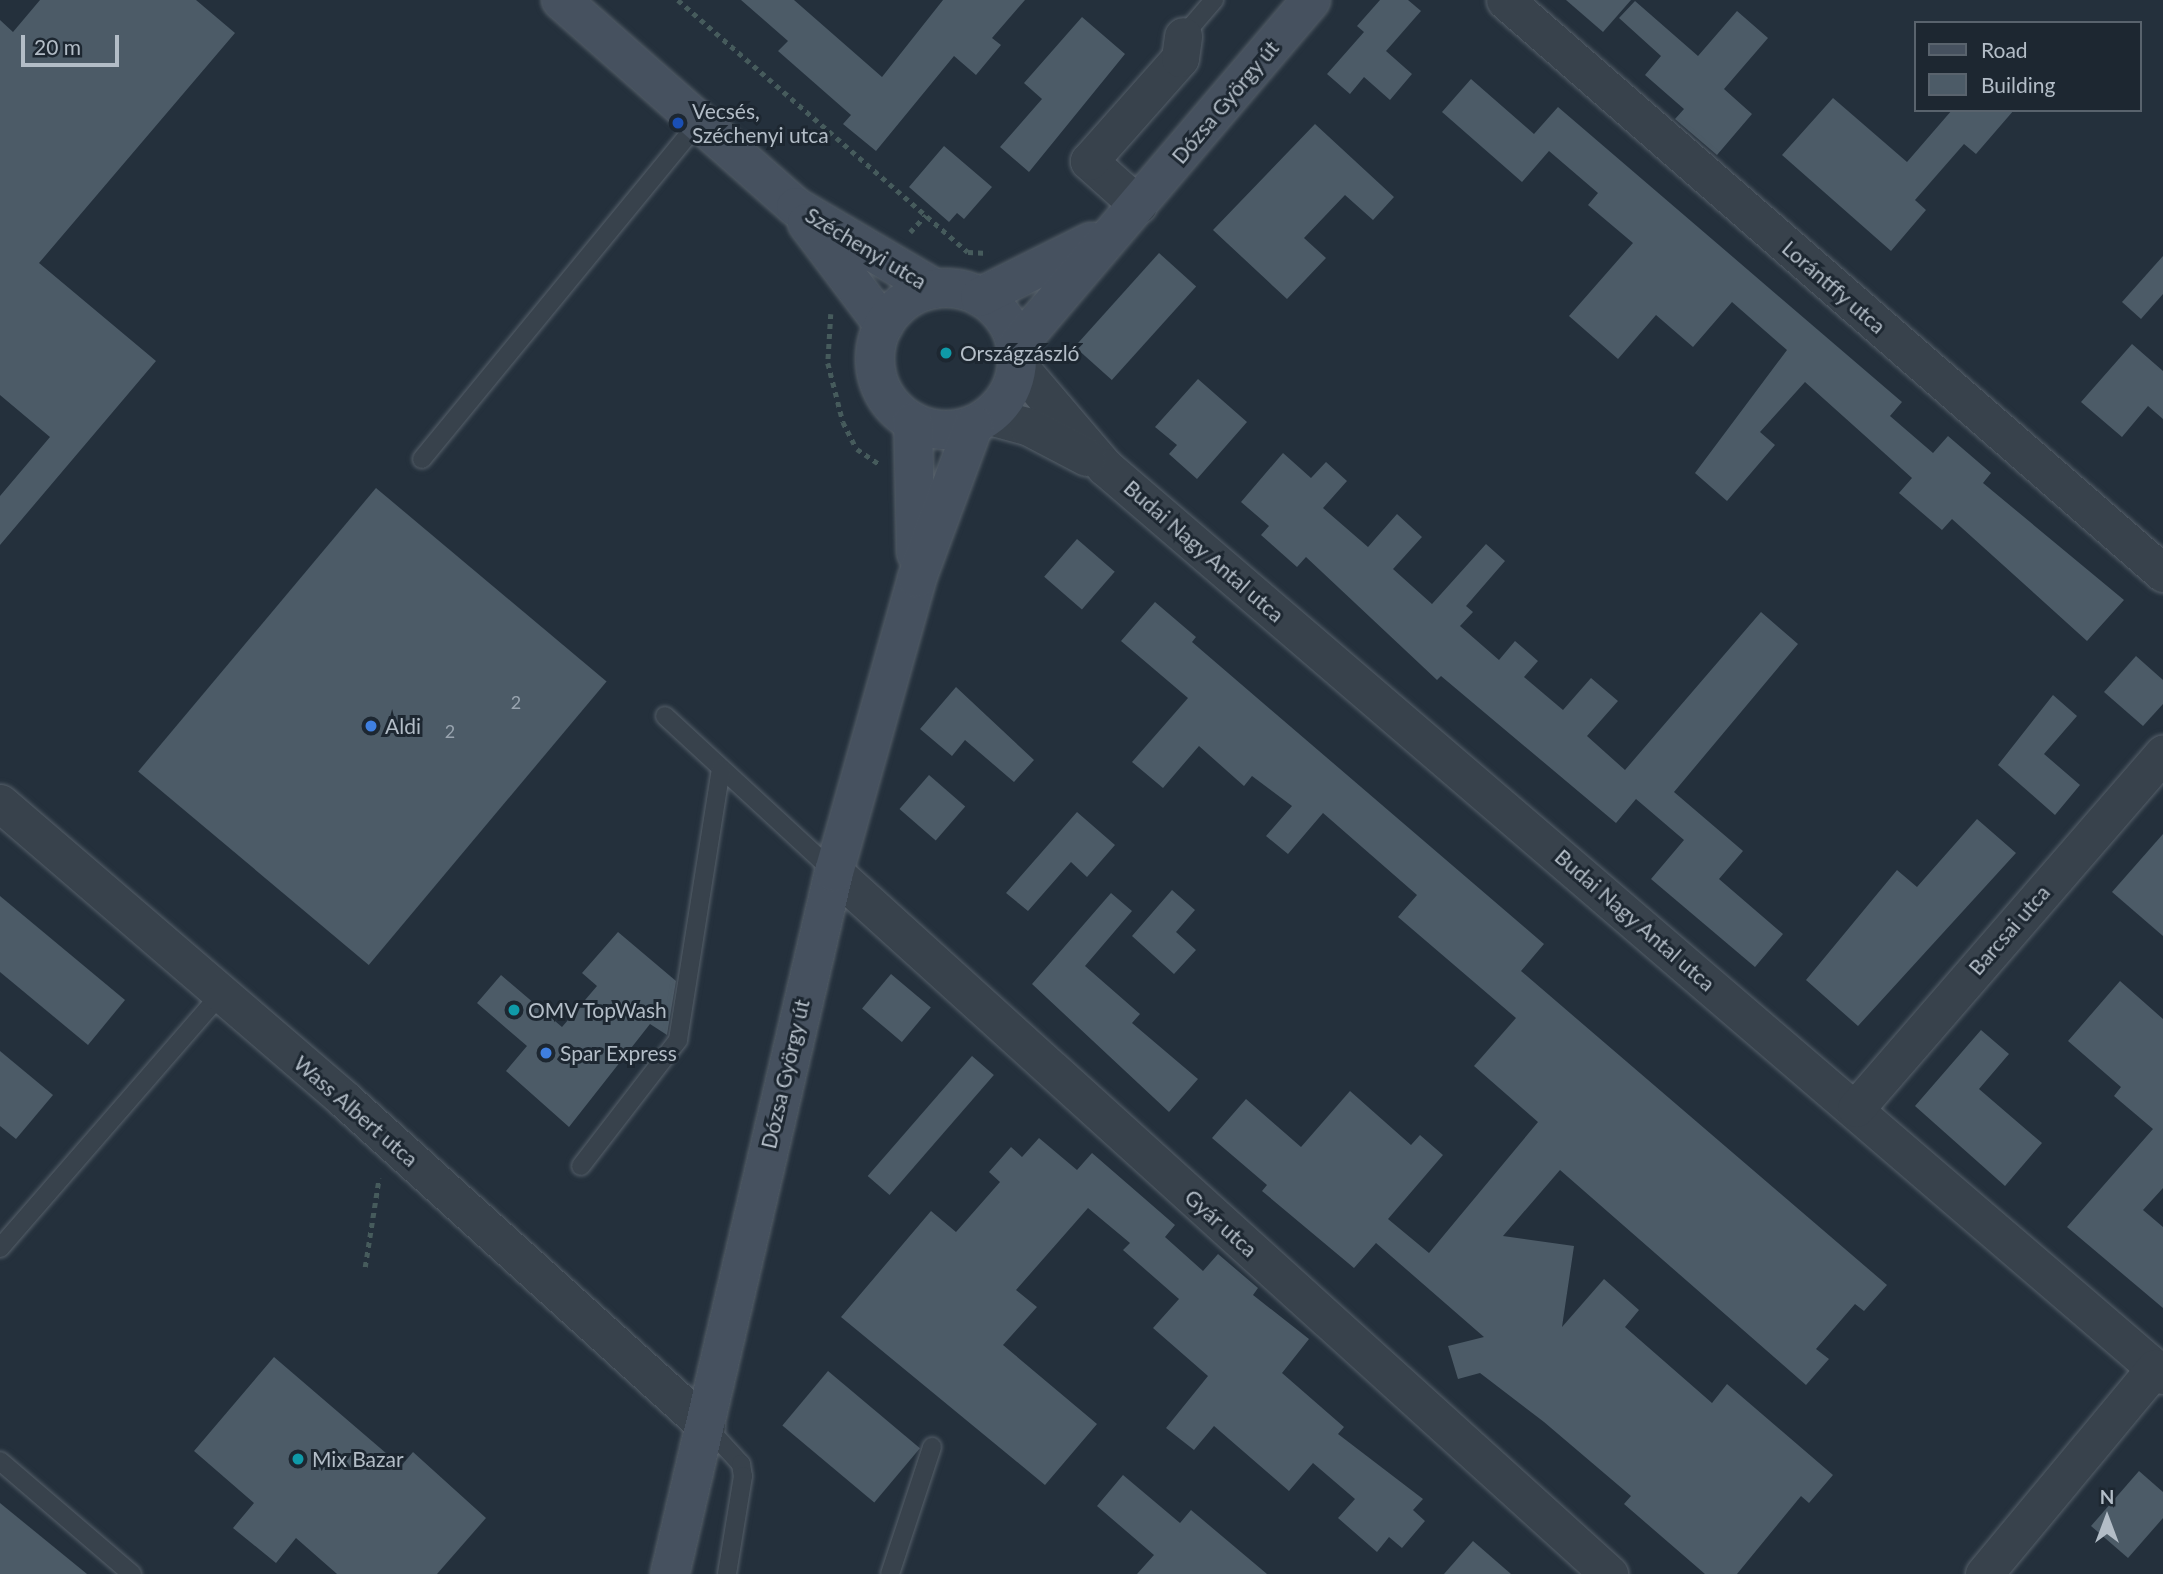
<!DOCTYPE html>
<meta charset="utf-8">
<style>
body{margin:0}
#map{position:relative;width:2163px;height:1574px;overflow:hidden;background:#24303c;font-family:Lato,sans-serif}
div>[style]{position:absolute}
.building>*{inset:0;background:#4c5b67;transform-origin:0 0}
.path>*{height:4.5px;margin-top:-2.25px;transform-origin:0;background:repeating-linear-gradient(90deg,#465b5c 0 5px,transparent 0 10px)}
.roads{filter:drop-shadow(0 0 2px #56606a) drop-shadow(0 0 2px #56606a)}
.lane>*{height:18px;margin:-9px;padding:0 9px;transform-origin:9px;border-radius:9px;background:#38424c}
.street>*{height:37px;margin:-18.5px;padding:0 18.5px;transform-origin:18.5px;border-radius:18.5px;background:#38424c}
.secondary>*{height:38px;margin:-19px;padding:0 19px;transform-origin:19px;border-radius:19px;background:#46515f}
.secondary>.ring{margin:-19px;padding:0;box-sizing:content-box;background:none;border:38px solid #46515f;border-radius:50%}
.dots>*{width:19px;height:19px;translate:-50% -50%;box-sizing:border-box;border:4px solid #1d2731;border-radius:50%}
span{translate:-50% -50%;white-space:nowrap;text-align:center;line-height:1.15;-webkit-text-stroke:6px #1d2731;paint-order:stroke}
.number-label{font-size:18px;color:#99a4af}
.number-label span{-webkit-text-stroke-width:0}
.street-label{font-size:21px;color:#b3bdc7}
.poi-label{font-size:21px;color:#b3bdc7}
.left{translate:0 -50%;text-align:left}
.legend{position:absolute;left:1914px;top:21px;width:228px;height:91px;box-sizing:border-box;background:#1d2731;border:2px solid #59636d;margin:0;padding:9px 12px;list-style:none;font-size:21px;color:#b3bdc7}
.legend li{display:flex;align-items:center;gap:14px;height:35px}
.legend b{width:35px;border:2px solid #59636d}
.north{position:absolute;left:2072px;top:1483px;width:70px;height:70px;-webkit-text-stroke:5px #1d2731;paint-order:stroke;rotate:0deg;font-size:19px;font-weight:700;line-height:28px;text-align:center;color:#b3bdc7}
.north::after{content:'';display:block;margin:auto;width:24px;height:32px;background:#b3bdc7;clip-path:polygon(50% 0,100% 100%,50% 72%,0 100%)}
.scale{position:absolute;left:21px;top:35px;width:98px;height:32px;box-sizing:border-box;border:4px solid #b3bdc7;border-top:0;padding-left:9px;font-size:21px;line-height:24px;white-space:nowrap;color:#b3bdc7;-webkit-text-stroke:5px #1d2731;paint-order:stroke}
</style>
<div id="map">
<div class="building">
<div style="clip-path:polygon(40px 0,196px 0,235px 33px,39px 263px,156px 361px,0 545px,0 496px,50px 437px,0 395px,0 20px,13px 32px)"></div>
<div style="clip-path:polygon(741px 0,794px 0,882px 77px,943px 0,1025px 0,992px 38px,1001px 45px,976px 75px,954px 56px,876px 151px,843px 124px,851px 115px,778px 51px,788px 41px)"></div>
<div style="clip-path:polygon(1380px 0,1408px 0,1421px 11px,1386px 51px,1412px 74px,1390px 100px,1364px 77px,1350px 94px,1327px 74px,1364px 32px,1357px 26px)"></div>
<div style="clip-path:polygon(1566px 0,1631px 0,1603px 32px)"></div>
<div style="clip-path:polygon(1635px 1px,1698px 56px,1737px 11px,1768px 38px,1724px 89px,1752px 114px,1717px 155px,1675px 119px,1684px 109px,1645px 75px,1661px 56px,1619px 18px)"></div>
<div style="clip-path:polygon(1082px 17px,1125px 54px,1029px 172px,1000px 147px,1042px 99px,1024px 83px)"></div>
<div style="clip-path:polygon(1471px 79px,1534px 134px,1558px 107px,1902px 402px,1890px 416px,1933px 453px,1948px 436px,1991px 473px,1983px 483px,2124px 600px,2087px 641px,1952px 519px,1942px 530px,1899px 493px,1912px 478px,1805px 382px,1760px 432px,1775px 445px,1727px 501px,1695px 473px,1787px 350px,1732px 302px,1693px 347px,1656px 315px,1618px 359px,1569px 316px,1633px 243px,1588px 205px,1598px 193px,1549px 151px,1522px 182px,1442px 112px)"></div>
<div style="clip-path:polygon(1833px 98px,1907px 162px,1952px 110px,2014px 110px,1976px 154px,1964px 144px,1915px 200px,1926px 210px,1891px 251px,1782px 155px)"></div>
<div style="clip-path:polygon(1315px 124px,1394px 197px,1373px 220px,1345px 195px,1304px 238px,1326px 258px,1287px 299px,1213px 230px)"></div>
<div style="clip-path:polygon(944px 146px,992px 187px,964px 219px,957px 213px,949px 222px,909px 187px)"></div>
<div style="left:1159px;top:253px;width:50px;height:126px;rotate:42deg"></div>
<div style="clip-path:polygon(2163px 256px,2163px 294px,2141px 319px,2122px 302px)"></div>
<div style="clip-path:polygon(2132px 344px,2163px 371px,2163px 419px,2148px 406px,2122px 437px,2081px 402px)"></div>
<div style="clip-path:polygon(1198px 379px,1247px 422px,1197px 479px,1169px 454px,1177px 445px,1155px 427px)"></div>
<div style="clip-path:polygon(1283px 453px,1311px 478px,1326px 462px,1347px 481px,1323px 508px,1368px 547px,1397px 514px,1422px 537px,1393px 569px,1432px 604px,1486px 544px,1505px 561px,1466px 606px,1473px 612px,1460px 626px,1499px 660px,1515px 641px,1538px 661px,1524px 677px,1563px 710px,1591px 678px,1618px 701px,1587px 736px,1625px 770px,1761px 612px,1798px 644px,1674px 792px,1743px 851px,1719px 879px,1783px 934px,1755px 967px,1651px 879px,1684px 840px,1636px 799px,1616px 823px,1441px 676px,1437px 680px,1306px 557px,1297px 567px,1261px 535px,1269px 526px,1241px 502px)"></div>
<div style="left:376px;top:488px;width:301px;height:370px;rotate:40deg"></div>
<div style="left:1077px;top:539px;width:50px;height:50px;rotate:41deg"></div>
<div style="clip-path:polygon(1155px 602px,1196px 637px,1192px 642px,1544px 944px,1521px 971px,1887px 1285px,1864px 1311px,1855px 1304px,1816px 1349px,1829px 1359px,1806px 1385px,1560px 1170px,1503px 1236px,1574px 1246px,1562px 1327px,1604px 1279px,1639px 1310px,1625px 1327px,1712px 1403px,1727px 1384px,1833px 1475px,1809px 1503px,1801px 1496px,1737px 1574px,1705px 1574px,1624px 1504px,1631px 1496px,1544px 1422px,1480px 1373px,1458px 1379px,1448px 1346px,1484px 1337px,1376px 1243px,1354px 1268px,1262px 1191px,1267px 1185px,1212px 1138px,1246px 1099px,1301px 1147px,1350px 1091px,1411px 1145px,1420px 1135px,1443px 1155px,1388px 1219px,1429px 1253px,1538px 1122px,1474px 1066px,1516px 1018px,1398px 917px,1417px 895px,1323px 813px,1288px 854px,1266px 836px,1292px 806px,1252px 776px,1244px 786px,1199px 746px,1163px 788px,1132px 762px,1188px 698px,1121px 641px)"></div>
<div style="clip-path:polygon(2136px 656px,2163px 680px,2163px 704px,2143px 726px,2104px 692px)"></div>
<div style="clip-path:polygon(956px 687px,1034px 760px,1014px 782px,965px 740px,952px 756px,920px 729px)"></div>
<div style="clip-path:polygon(2053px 695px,2077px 716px,2044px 754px,2080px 785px,2055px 815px,1998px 765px)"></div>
<div style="left:929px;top:775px;width:48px;height:45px;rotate:41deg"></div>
<div style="clip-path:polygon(1077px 812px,1115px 845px,1087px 877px,1071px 862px,1028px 911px,1006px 893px)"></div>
<div style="clip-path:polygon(1977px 819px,2016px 853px,1858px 1026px,1806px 980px,1897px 870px,1917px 887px)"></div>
<div style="clip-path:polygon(2163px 834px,2163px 936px,2112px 892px)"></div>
<div style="clip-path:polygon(1172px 890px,1195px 910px,1176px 932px,1196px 950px,1174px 974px,1132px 936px)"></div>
<div style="clip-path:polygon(1111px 893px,1132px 911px,1085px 966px,1140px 1014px,1132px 1023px,1198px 1079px,1169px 1112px,1032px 984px)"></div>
<div style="clip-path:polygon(0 896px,125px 1000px,88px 1045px,0 972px)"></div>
<div style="clip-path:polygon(618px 932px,676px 981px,667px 1035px,650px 1024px,569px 1127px,506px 1071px,527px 1046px,477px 1003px,501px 975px,562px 1027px,597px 986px,582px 973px)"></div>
<div style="left:891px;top:974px;width:52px;height:45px;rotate:40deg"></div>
<div style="clip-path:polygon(2120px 981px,2163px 1019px,2163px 1188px,2143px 1210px,2163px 1227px,2163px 1308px,2067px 1227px,2153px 1129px,2114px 1096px,2121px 1087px,2068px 1041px)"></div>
<div style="clip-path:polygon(1981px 1030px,2009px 1054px,1979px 1089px,2042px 1143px,2005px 1186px,1915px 1106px)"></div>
<div style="clip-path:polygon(0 1051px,53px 1095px,16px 1139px,0 1126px)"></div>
<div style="left:972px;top:1056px;width:29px;height:159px;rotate:41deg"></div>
<div style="clip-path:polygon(1039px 1138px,1077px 1170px,1092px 1153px,1175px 1225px,1165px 1237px,1203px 1271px,1218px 1254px,1258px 1288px,1253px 1295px,1309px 1339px,1282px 1373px,1344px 1427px,1338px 1434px,1423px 1499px,1413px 1510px,1425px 1521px,1402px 1548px,1389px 1537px,1377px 1552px,1338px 1518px,1355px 1499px,1313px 1463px,1289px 1491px,1214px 1426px,1194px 1450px,1166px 1428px,1208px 1376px,1153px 1328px,1179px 1299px,1123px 1250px,1130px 1243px,1088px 1208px,1016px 1290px,1037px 1307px,1003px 1345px,1097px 1424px,1045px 1485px,841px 1317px,931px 1211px,956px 1232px,1000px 1182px,989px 1172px,1011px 1147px,1022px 1157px)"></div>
<div style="clip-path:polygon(274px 1357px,401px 1466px,413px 1452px,486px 1518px,437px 1574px,337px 1574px,296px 1538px,276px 1563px,233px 1528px,254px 1503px,194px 1451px)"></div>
<div style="left:828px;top:1371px;width:120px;height:71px;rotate:40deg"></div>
<div style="clip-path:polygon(2139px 1471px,2163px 1492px,2163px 1518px,2128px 1558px,2091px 1526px)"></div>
<div style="clip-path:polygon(1123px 1475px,1180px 1523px,1191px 1510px,1267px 1574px,1137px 1574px,1154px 1555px,1097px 1506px)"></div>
<div style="clip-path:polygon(0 1503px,87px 1574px,0 1574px)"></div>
<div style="clip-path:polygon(1473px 1541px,1511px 1574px,1444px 1574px)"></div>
</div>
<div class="path">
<div style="left:678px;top:0;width:384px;rotate:41deg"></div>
<div style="left:968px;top:252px;width:20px;rotate:3deg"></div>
<div style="left:910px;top:232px;width:23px;rotate:-47deg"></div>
<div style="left:831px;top:314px;width:49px;rotate:93.5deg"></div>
<div style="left:828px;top:363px;width:61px;rotate:75.7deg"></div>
<div style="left:843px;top:422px;width:30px;rotate:63deg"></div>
<div style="left:857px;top:449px;width:27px;rotate:34deg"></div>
<div style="left:365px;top:1267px;width:90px;rotate:-81.1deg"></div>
</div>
<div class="roads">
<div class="lane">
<div style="left:1183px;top:36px;width:48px;rotate:-49.3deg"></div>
<div style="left:422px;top:459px;width:438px;rotate:-50.6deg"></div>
<div style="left:665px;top:716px;width:230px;rotate:42.7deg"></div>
<div style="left:581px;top:1166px;width:159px;rotate:-52.4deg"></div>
<div style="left:678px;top:1040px;width:274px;rotate:-81deg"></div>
<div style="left:0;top:1248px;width:337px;rotate:-49deg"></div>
<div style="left:706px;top:1426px;width:52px;rotate:47.4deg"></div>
<div style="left:741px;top:1464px;width:12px;rotate:81deg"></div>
<div style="left:743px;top:1476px;width:99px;rotate:99.3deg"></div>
<div style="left:0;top:1461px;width:174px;rotate:40.6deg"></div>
<div style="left:890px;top:1574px;width:134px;rotate:-71.7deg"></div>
</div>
<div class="street">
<div style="left:1505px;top:0;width:873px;rotate:41.05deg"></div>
<div style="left:1138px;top:205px;width:66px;rotate:-138.1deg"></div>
<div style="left:1089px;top:161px;width:137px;rotate:-48.5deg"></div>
<div style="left:1180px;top:58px;width:22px;rotate:-82deg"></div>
<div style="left:1017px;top:364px;width:135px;rotate:49.5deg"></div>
<div style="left:1105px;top:467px;width:1394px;rotate:40.64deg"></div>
<div style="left:989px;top:416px;width:39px;rotate:15deg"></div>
<div style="left:1027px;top:426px;width:67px;rotate:27.7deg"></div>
<div style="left:0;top:803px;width:454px;rotate:40.7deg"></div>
<div style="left:344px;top:1099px;width:488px;rotate:42.1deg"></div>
<div style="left:834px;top:872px;width:1046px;rotate:42.17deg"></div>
<div style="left:1856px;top:1108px;width:469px;rotate:-49.1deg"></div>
<div style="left:1984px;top:1574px;width:268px;rotate:-50.3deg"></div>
</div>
<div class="secondary">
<div style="left:561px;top:0;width:313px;rotate:41.4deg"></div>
<div style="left:796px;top:207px;width:161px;rotate:30.5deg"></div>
<div style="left:807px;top:223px;width:128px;rotate:53deg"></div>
<div class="ring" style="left:875px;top:288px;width:104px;height:104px"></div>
<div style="left:980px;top:297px;width:124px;rotate:-26.4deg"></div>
<div style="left:1016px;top:347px;width:455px;rotate:-49.6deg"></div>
<div style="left:913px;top:422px;width:131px;rotate:88.7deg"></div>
<div style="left:670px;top:1574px;width:721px;rotate:-76.85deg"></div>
<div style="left:834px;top:872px;width:305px;rotate:-74.2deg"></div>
<div style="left:917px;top:578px;width:163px;rotate:-69.6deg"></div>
</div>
</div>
<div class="dots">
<div style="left:678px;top:123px;background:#1a4fb4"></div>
<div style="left:946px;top:353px;background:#0f9aa8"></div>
<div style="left:371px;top:726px;background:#3f7fe0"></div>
<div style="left:514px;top:1010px;background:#0f9aa8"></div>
<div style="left:546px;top:1053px;background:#3f7fe0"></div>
<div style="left:298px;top:1459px;background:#0f9aa8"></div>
</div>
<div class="number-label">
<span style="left:516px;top:702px">2</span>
<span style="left:450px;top:731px">2</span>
</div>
<div class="street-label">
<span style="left:1225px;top:102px;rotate:-50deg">Dózsa György út</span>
<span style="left:866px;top:248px;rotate:31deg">Széchenyi utca</span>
<span style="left:1834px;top:287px;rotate:41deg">Lorántffy utca</span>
<span style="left:1204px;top:551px;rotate:41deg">Budai Nagy Antal utca</span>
<span style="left:1635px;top:920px;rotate:41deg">Budai Nagy Antal utca</span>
<span style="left:2009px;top:930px;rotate:-49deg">Barcsai utca</span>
<span style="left:785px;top:1074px;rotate:-77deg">Dózsa György út</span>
<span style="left:356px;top:1111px;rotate:41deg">Wass Albert utca</span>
<span style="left:1221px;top:1223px;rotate:42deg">Gyár utca</span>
</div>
<div class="poi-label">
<span class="left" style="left:692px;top:123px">Vecsés,<br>Széchenyi utca</span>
<span class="left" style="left:960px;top:353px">Országzászló</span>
<span class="left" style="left:385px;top:726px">Aldi</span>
<span class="left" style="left:528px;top:1010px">OMV TopWash</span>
<span class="left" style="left:560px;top:1053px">Spar Express</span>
<span class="left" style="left:312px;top:1459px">Mix Bazar</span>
</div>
<ul class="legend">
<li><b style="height:9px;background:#46515f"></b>Road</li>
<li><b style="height:19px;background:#4c5b67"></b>Building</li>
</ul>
<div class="north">N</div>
<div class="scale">20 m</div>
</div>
